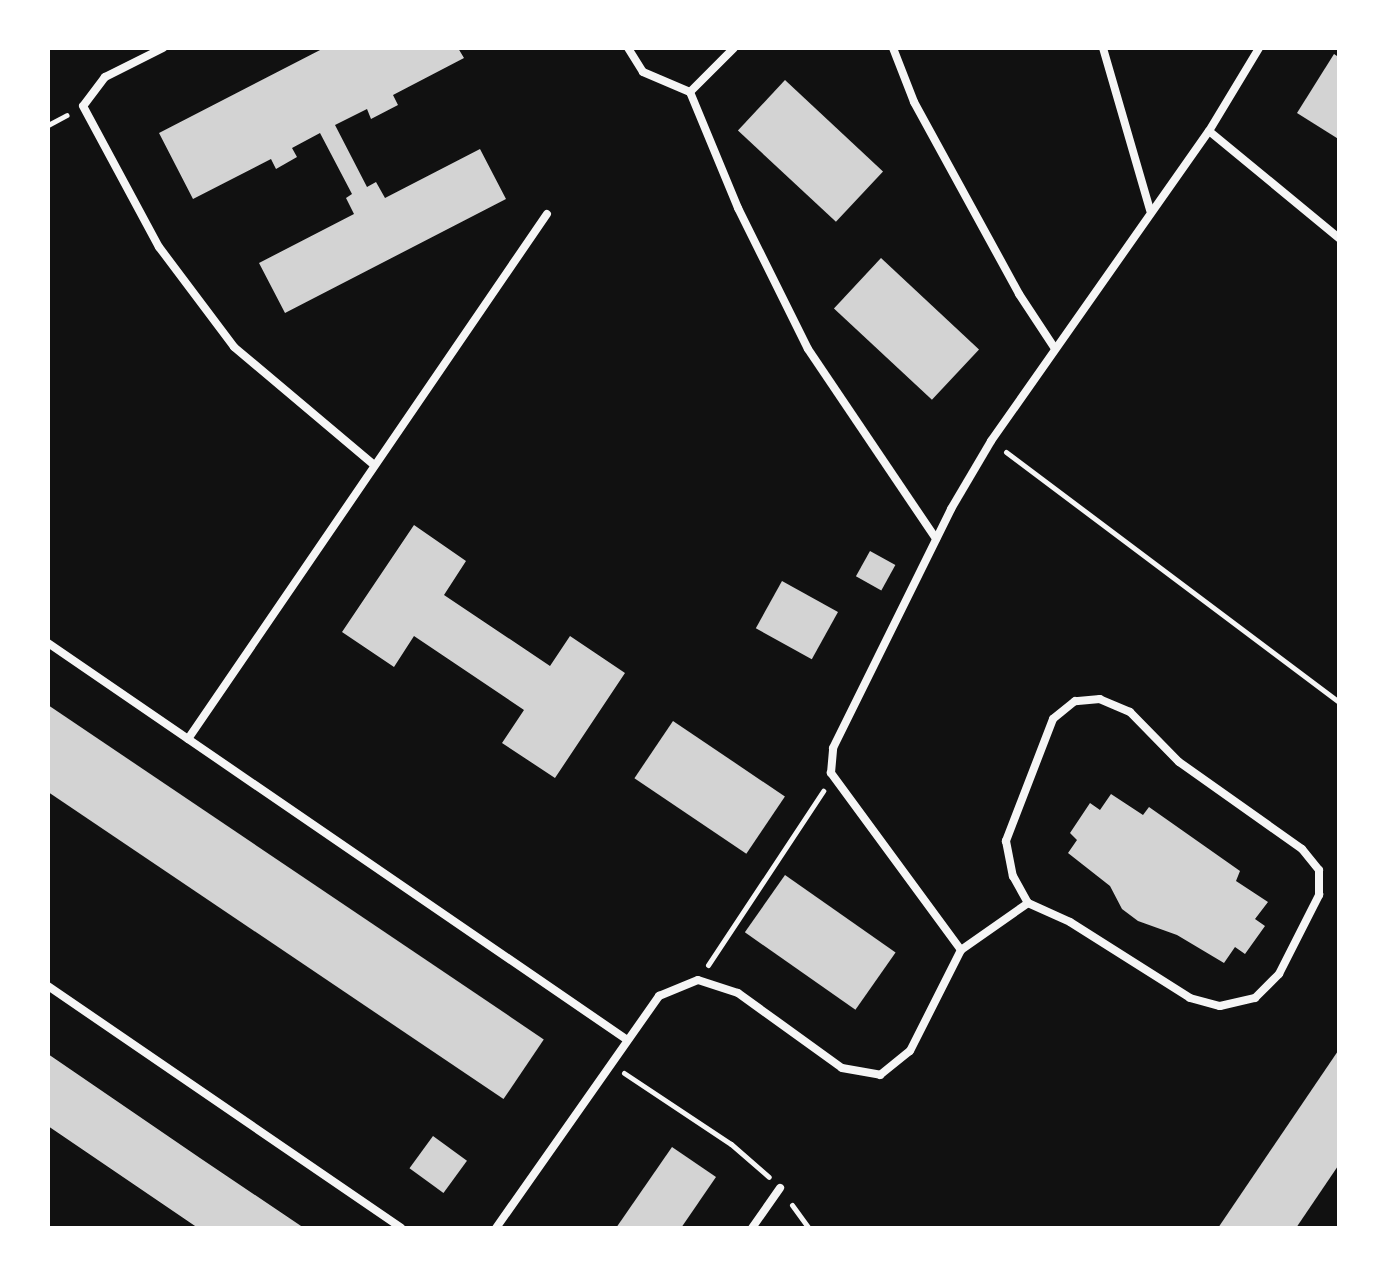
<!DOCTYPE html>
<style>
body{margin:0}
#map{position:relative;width:1387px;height:1276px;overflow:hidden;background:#111;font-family:"Libre Baskerville",serif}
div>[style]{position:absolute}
.building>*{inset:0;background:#d3d3d3;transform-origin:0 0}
.path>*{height:5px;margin:-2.5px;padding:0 2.5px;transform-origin:2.5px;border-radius:2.5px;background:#f5f5f5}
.service>*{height:8px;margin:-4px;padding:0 4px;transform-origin:4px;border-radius:4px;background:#f5f5f5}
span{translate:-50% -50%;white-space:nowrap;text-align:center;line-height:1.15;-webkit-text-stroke:8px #fff;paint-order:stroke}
.frame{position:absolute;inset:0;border:50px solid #fff;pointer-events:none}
</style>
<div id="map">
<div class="building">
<div style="clip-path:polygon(324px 48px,458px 48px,464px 58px,393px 95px,398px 105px,371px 119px,367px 109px,335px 125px,367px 187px,376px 182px,385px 198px,480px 149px,506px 199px,285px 313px,259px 263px,354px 214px,346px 198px,352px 194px,320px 133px,292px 148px,297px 157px,276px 169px,271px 159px,193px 199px,159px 133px)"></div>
<div style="clip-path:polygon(1334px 54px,1340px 58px,1340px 140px,1297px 113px)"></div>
<div style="left:785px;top:80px;width:134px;height:69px;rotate:43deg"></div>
<div style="left:881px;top:258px;width:134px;height:69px;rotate:43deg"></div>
<div style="clip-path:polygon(414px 525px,466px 561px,444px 595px,550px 666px,570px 636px,625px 673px,555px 778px,502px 743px,524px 710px,414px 636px,394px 667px,342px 632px)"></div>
<div style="left:870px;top:551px;width:29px;height:29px;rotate:29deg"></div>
<div style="left:782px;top:581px;width:64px;height:54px;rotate:29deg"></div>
<div style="left:48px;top:705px;width:598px;height:72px;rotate:34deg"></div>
<div style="left:673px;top:721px;width:135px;height:69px;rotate:34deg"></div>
<div style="clip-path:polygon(1111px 794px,1143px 815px,1149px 807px,1240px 871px,1236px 881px,1268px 902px,1255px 919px,1265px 926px,1245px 954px,1235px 947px,1224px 963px,1177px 935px,1138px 921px,1122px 909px,1110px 886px,1068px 853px,1077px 840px,1070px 833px,1090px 803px,1100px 810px)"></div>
<div style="left:785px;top:875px;width:135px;height:70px;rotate:35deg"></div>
<div style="clip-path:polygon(1340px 1048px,1340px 1163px,1296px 1228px,1218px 1228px)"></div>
<div style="clip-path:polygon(48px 1054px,200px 1158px,304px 1228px,198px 1228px,48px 1126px)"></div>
<div style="left:433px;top:1136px;width:42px;height:40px;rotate:36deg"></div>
<div style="clip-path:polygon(672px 1147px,716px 1177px,681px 1228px,616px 1228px)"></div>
</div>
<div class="path">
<div style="left:48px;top:125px;width:21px;rotate:-28deg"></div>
<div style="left:1006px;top:452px;width:418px;rotate:36.9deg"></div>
<div style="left:708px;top:965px;width:209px;rotate:-56.5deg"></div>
<div style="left:624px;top:1073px;width:128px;rotate:33.6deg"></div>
<div style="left:731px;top:1144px;width:50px;rotate:41deg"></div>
<div style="left:792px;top:1205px;width:29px;rotate:54deg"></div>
</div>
<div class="service">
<div style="left:163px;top:48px;width:65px;rotate:153.4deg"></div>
<div style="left:105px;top:77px;width:36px;rotate:127deg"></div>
<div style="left:83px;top:106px;width:160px;rotate:61.7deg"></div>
<div style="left:159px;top:247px;width:125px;rotate:53.1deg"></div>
<div style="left:234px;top:347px;width:183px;rotate:40.1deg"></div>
<div style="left:628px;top:48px;width:28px;rotate:58deg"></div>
<div style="left:643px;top:72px;width:51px;rotate:23.1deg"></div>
<div style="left:690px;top:92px;width:126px;rotate:67.5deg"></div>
<div style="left:738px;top:208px;width:157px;rotate:63.6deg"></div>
<div style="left:808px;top:349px;width:229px;rotate:56deg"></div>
<div style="left:893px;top:48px;width:58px;rotate:68.7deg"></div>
<div style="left:914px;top:102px;width:219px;rotate:61.3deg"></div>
<div style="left:1019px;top:294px;width:64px;rotate:56.6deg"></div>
<div style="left:1103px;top:48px;width:169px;rotate:73.8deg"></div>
<div style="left:690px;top:92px;width:62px;rotate:-45deg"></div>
<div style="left:1209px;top:131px;width:170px;rotate:39.5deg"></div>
<div style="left:48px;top:643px;width:701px;rotate:34.42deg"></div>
<div style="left:188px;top:739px;width:636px;rotate:-55.64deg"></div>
<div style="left:961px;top:950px;width:82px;rotate:-35deg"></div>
<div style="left:1028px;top:903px;width:46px;rotate:24.3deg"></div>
<div style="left:1070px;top:922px;width:142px;rotate:32.3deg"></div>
<div style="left:1190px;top:998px;width:31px;rotate:15deg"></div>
<div style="left:1220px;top:1006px;width:36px;rotate:-13deg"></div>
<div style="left:1255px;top:998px;width:34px;rotate:-45deg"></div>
<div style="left:1279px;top:974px;width:89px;rotate:-63.1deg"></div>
<div style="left:1319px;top:895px;width:25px;rotate:-90deg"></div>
<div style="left:1319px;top:870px;width:27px;rotate:-129deg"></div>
<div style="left:1302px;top:849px;width:151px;rotate:-144.7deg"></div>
<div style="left:1179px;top:762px;width:70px;rotate:-134.4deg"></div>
<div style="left:1130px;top:712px;width:33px;rotate:-157deg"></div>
<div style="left:1100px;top:699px;width:25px;rotate:175deg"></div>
<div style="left:1075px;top:701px;width:28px;rotate:141deg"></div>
<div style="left:1053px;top:719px;width:131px;rotate:111.1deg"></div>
<div style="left:1006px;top:841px;width:36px;rotate:79deg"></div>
<div style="left:1013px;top:876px;width:31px;rotate:61deg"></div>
<div style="left:48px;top:986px;width:428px;rotate:34.4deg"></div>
<div style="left:496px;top:1228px;width:284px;rotate:-54.9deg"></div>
<div style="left:659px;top:996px;width:42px;rotate:-22.3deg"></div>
<div style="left:698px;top:980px;width:42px;rotate:18deg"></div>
<div style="left:738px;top:993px;width:128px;rotate:35.8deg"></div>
<div style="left:842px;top:1068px;width:39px;rotate:10deg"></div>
<div style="left:880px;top:1075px;width:38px;rotate:-39deg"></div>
<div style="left:910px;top:1051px;width:113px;rotate:-63.2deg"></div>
<div style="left:961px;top:950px;width:220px;rotate:-126.3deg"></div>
<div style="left:831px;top:773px;width:25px;rotate:-85deg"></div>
<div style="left:833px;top:748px;width:267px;rotate:-63.7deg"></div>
<div style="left:951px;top:509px;width:79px;rotate:-59.5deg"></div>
<div style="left:991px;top:441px;width:379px;rotate:-54.9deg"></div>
<div style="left:1209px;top:131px;width:97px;rotate:-58.9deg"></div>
<div style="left:752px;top:1228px;width:49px;rotate:-55deg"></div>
</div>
<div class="frame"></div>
</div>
